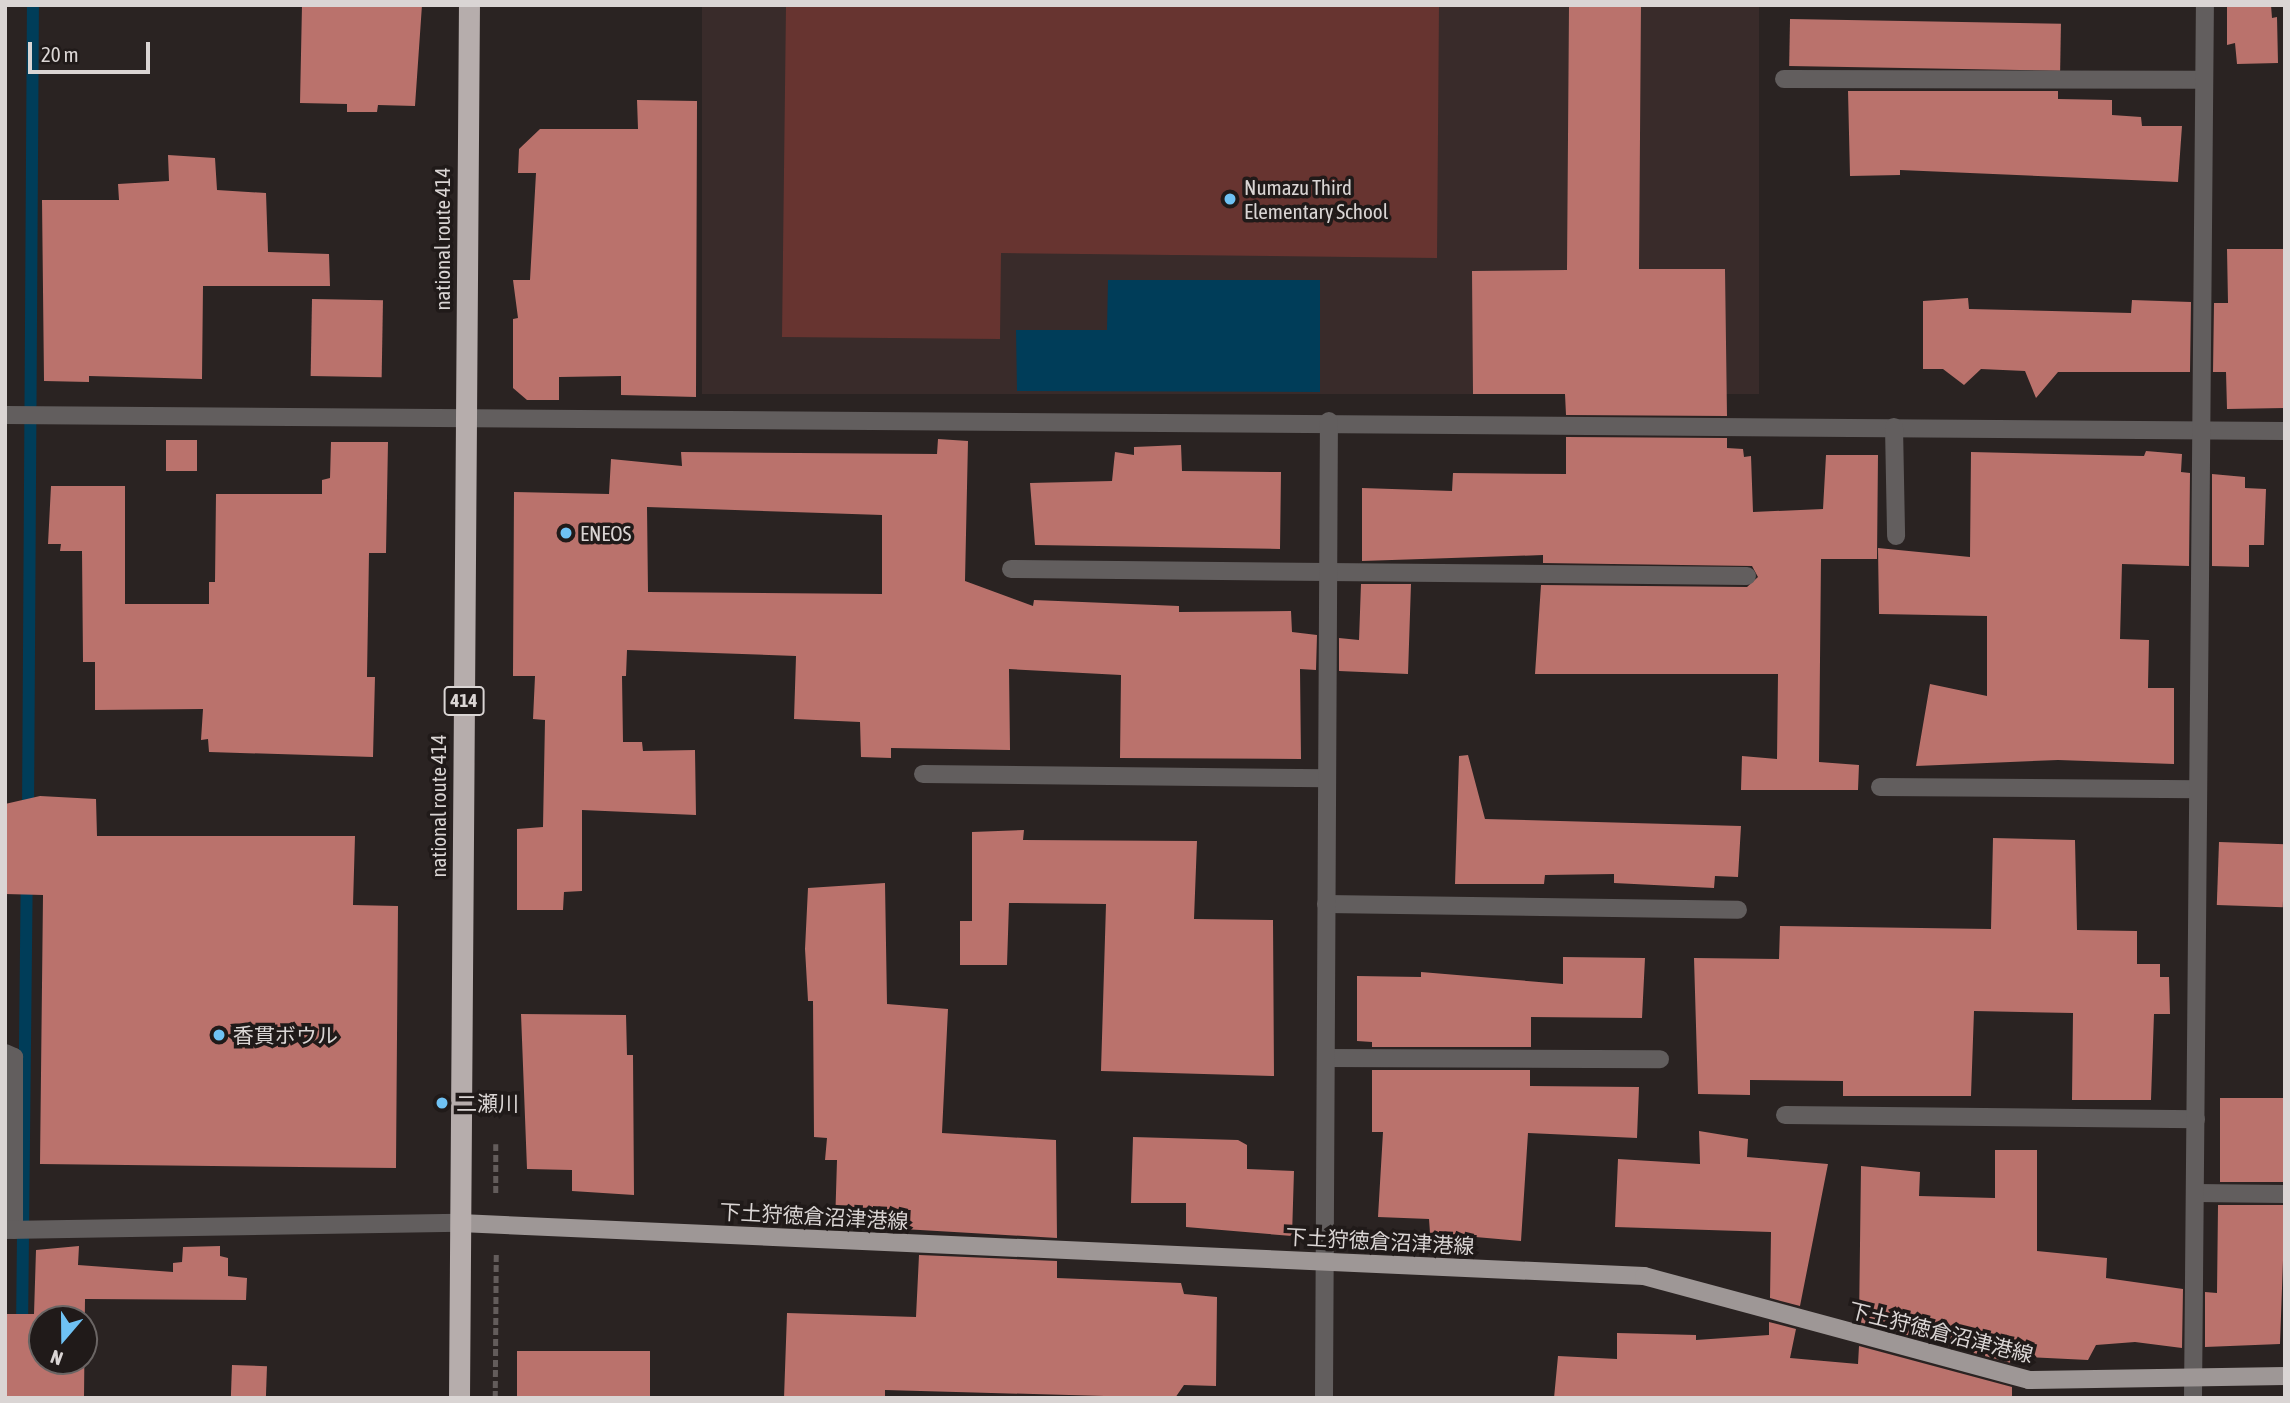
<!DOCTYPE html>
<meta charset="utf-8">
<style>
body{margin:0}
#map{position:relative;width:2290px;height:1403px;overflow:hidden;background:#2a2322;font-family:"Asap Condensed","Noto Sans JP",sans-serif}
div>[style]{position:absolute}
.built>*{inset:0;background:#392b2a;transform-origin:0 0}
.green>*{inset:0;background:#673430}
.water>*{inset:0;background:#003d59}
.stream>*{height:12px;margin:-6px;padding:0 6px;transform-origin:6px;border-radius:6px;background:#003d59}
.building>*{inset:0;background:#ba726c;transform-origin:0 0}
.path>*{height:4.5px;margin-top:-2.25px;transform-origin:0;background:repeating-linear-gradient(90deg,#635c5b 0 7px,transparent 0 10.5px)}
.minor>*{height:18px;margin:-9px;padding:0 9px;transform-origin:9px;border-radius:9px;background:#625e5e}
.major>*{height:18px;margin:-9px;padding:0 9px;transform-origin:9px;border-radius:9px;background:#9e9796}
.highway>*{height:21px;margin:-10.5px;padding:0 10.5px;transform-origin:10.5px;border-radius:10.5px;background:#b6adac}
.dots>*{width:19px;height:19px;translate:-50% -50%;box-sizing:border-box;border:4px solid #201a19;border-radius:50%}
span{translate:-50% -50%;white-space:nowrap;text-align:center;line-height:1.15;-webkit-text-stroke:7px #201a19;paint-order:stroke}
.shield-label span{padding:2px 5px;background:#201a19;border:2px solid;border-radius:5px;-webkit-text-stroke-width:0}
.shield-label{font-size:19px;color:#dad5d4;font-weight:700}
.poi-label{font-size:21px;color:#dad5d4}
.left{translate:0 -50%;text-align:left}
.street-label{font-size:21px;color:#dad5d4}
.frame{position:absolute;inset:0;border:7px solid #dad5d4;pointer-events:none}
.north{position:absolute;left:28px;top:1305px;width:70px;height:70px;box-sizing:border-box;background:#201a19;border:2px solid #6a6564;border-radius:50%;rotate:200deg;font-size:19px;font-weight:700;line-height:28px;text-align:center;color:#dad5d4}
.north::after{content:'';display:block;margin:auto;width:24px;height:32px;background:#6fc2f4;clip-path:polygon(50% 0,100% 100%,50% 72%,0 100%)}
.scale{position:absolute;left:28px;top:42px;width:122px;height:32px;box-sizing:border-box;border:4px solid #dad5d4;border-top:0;padding-left:9px;font-size:21px;line-height:24px;white-space:nowrap;color:#dad5d4;-webkit-text-stroke:5px #201a19;paint-order:stroke}
</style>
<div id="map">
<div class="built">
<div style="left:702px;top:5px;width:1057px;height:389px"></div>
</div>
<div class="green">
<div style="clip-path:polygon(786px 5px,1439px 5px,1437px 258px,1001px 253px,1000px 339px,782px 337px)"></div>
</div>
<div class="water">
<div style="clip-path:polygon(1108px 280px,1320px 280px,1320px 392px,1017px 391px,1016px 330px,1107px 330px)"></div>
</div>
<div class="stream">
<div style="left:28px;top:813px;width:808px;rotate:-89.65deg"></div>
<div style="left:22px;top:1331px;width:451px;rotate:-89.4deg"></div>
</div>
<div class="building">
<div style="clip-path:polygon(302px 5px,422px 5px,415px 106px,378px 105px,377px 112px,347px 112px,347px 104px,300px 103px)"></div>
<div style="clip-path:polygon(1569px 5px,1641px 5px,1639px 269px,1725px 269px,1727px 416px,1566px 415px,1565px 394px,1473px 394px,1472px 271px,1567px 270px)"></div>
<div style="clip-path:polygon(2227px 5px,2271px 5px,2272px 18px,2277px 17px,2278px 63px,2237px 64px,2235px 43px,2227px 45px)"></div>
<div style="left:1790px;top:19px;width:271px;height:47px;rotate:1deg"></div>
<div style="clip-path:polygon(1848px 91px,2058px 91px,2058px 99px,2112px 100px,2112px 115px,2141px 117px,2142px 126px,2182px 126px,2178px 182px,1900px 170px,1900px 175px,1850px 176px)"></div>
<div style="clip-path:polygon(637px 100px,697px 101px,696px 397px,621px 395px,621px 376px,559px 377px,559px 400px,527px 400px,513px 388px,513px 319px,518px 318px,513px 280px,530px 280px,536px 173px,518px 173px,519px 149px,540px 129px,638px 129px)"></div>
<div style="clip-path:polygon(168px 155px,215px 158px,217px 190px,266px 193px,268px 252px,329px 254px,330px 286px,203px 286px,202px 379px,89px 376px,89px 382px,44px 381px,42px 200px,119px 200px,118px 184px,169px 181px)"></div>
<div style="clip-path:polygon(2227px 249px,2285px 249px,2285px 408px,2227px 409px,2226px 372px,2213px 372px,2214px 303px,2228px 303px)"></div>
<div style="clip-path:polygon(1968px 298px,1969px 309px,2131px 313px,2132px 300px,2191px 302px,2190px 372px,2058px 372px,2036px 398px,2025px 371px,1981px 369px,1964px 385px,1943px 369px,1923px 369px,1923px 301px)"></div>
<div style="left:312px;top:299px;width:71px;height:77px;rotate:1deg"></div>
<div style="clip-path:polygon(1566px 437px,1727px 438px,1727px 448px,1743px 449px,1744px 457px,1751px 456px,1753px 512px,1823px 509px,1826px 455px,1878px 455px,1877px 559px,1821px 559px,1819px 762px,1859px 765px,1858px 790px,1741px 790px,1742px 756px,1777px 759px,1778px 674px,1535px 674px,1541px 585px,1747px 587px,1758px 577px,1752px 566px,1543px 563px,1543px 555px,1362px 561px,1362px 488px,1452px 491px,1453px 473px,1566px 474px)"></div>
<div style="clip-path:polygon(evenodd,938px 439px,968px 441px,965px 581px,1033px 606px,1034px 600px,1179px 606px,1179px 612px,1291px 611px,1292px 632px,1317px 635px,1316px 670px,1300px 669px,1301px 759px,1120px 758px,1121px 675px,1009px 669px,1010px 750px,891px 748px,891px 758px,861px 757px,860px 722px,794px 719px,796px 656px,627px 650px,626px 676px,622px 676px,623px 742px,642px 742px,643px 751px,695px 750px,696px 815px,582px 810px,582px 891px,564px 892px,563px 910px,517px 910px,517px 829px,543px 827px,545px 720px,533px 719px,535px 676px,513px 676px,514px 492px,609px 494px,611px 459px,682px 466px,681px 452px,937px 454px,938px 439px,647px 507px,882px 515px,882px 594px,648px 592px,647px 507px)"></div>
<div style="left:166px;top:440px;width:31px;height:31px"></div>
<div style="clip-path:polygon(331px 442px,388px 442px,386px 553px,369px 553px,367px 677px,375px 677px,373px 757px,209px 752px,208px 739px,201px 740px,203px 709px,95px 710px,95px 662px,83px 662px,82px 551px,60px 551px,61px 544px,48px 544px,51px 486px,125px 486px,125px 604px,209px 604px,209px 582px,215px 582px,216px 494px,322px 494px,322px 480px,330px 478px)"></div>
<div style="clip-path:polygon(1181px 445px,1182px 471px,1281px 472px,1280px 549px,1035px 545px,1030px 483px,1112px 481px,1115px 452px,1134px 455px,1134px 447px)"></div>
<div style="clip-path:polygon(2146px 451px,2182px 454px,2181px 472px,2190px 473px,2189px 566px,2122px 564px,2120px 639px,2149px 640px,2148px 688px,2174px 688px,2174px 764px,2058px 760px,1916px 766px,1930px 684px,1987px 696px,1987px 616px,1879px 614px,1878px 548px,1970px 557px,1971px 452px,2144px 456px)"></div>
<div style="clip-path:polygon(2212px 474px,2245px 477px,2245px 488px,2266px 489px,2264px 545px,2249px 545px,2249px 567px,2212px 566px)"></div>
<div style="clip-path:polygon(1361px 584px,1411px 584px,1408px 674px,1339px 671px,1339px 638px,1359px 640px)"></div>
<div style="clip-path:polygon(1468px 755px,1485px 819px,1741px 826px,1738px 877px,1715px 876px,1714px 888px,1614px 883px,1614px 874px,1545px 875px,1544px 884px,1455px 884px,1459px 756px)"></div>
<div style="clip-path:polygon(40px 796px,96px 799px,97px 836px,355px 836px,353px 905px,398px 906px,396px 1168px,40px 1164px,43px 895px,5px 894px,5px 804px)"></div>
<div style="clip-path:polygon(1024px 830px,1023px 840px,1197px 841px,1194px 919px,1273px 920px,1274px 1076px,1101px 1071px,1106px 904px,1009px 903px,1007px 965px,960px 965px,960px 921px,972px 921px,972px 832px)"></div>
<div style="clip-path:polygon(1993px 838px,2075px 840px,2077px 930px,2137px 931px,2137px 964px,2160px 964px,2160px 977px,2169px 977px,2170px 1014px,2154px 1014px,2151px 1100px,2072px 1100px,2073px 1013px,1974px 1011px,1971px 1096px,1843px 1096px,1843px 1081px,1750px 1080px,1750px 1095px,1698px 1094px,1694px 958px,1779px 959px,1780px 926px,1991px 929px)"></div>
<div style="left:2219px;top:842px;width:66px;height:63px;rotate:2deg"></div>
<div style="clip-path:polygon(885px 883px,887px 1004px,948px 1009px,942px 1133px,1056px 1140px,1057px 1238px,835px 1225px,837px 1160px,825px 1160px,827px 1138px,814px 1137px,813px 1001px,808px 1001px,805px 949px,808px 888px)"></div>
<div style="clip-path:polygon(1563px 957px,1645px 958px,1642px 1018px,1531px 1017px,1531px 1047px,1372px 1047px,1372px 1042px,1357px 1041px,1357px 976px,1421px 977px,1421px 972px,1563px 984px)"></div>
<div style="clip-path:polygon(521px 1014px,626px 1015px,627px 1055px,633px 1055px,634px 1195px,572px 1191px,572px 1170px,527px 1169px)"></div>
<div style="clip-path:polygon(1372px 1070px,1530px 1070px,1530px 1086px,1639px 1087px,1637px 1138px,1528px 1133px,1521px 1241px,1430px 1233px,1429px 1219px,1378px 1217px,1383px 1132px,1372px 1132px)"></div>
<div style="left:2220px;top:1098px;width:65px;height:84px"></div>
<div style="clip-path:polygon(1699px 1131px,1748px 1139px,1747px 1157px,1828px 1164px,1800px 1306px,1770px 1298px,1771px 1232px,1615px 1227px,1618px 1159px,1700px 1164px)"></div>
<div style="clip-path:polygon(1133px 1137px,1238px 1140px,1247px 1145px,1247px 1169px,1294px 1171px,1292px 1236px,1186px 1227px,1186px 1203px,1131px 1203px)"></div>
<div style="clip-path:polygon(1995px 1150px,2037px 1150px,2037px 1251px,2107px 1258px,2106px 1278px,2183px 1289px,2182px 1348px,2135px 1342px,2096px 1345px,2088px 1360px,2010px 1356px,2011px 1363px,1859px 1322px,1861px 1166px,1920px 1172px,1919px 1196px,1995px 1198px)"></div>
<div style="clip-path:polygon(2218px 1205px,2285px 1205px,2280px 1344px,2205px 1347px,2205px 1292px,2217px 1293px)"></div>
<div style="clip-path:polygon(evenodd,79px 1246px,78px 1265px,173px 1272px,173px 1263px,182px 1262px,183px 1247px,220px 1246px,220px 1256px,228px 1258px,228px 1276px,247px 1278px,246px 1300px,85px 1299px,84px 1398px,5px 1398px,5px 1314px,34px 1314px,36px 1250px,79px 1246px,42px 1319px,84px 1319px,84px 1361px,42px 1361px,42px 1319px)"></div>
<div style="clip-path:polygon(919px 1255px,1057px 1261px,1057px 1278px,1181px 1283px,1184px 1294px,1217px 1297px,1216px 1386px,1184px 1385px,1175px 1398px,885px 1390px,885px 1398px,784px 1398px,787px 1313px,916px 1317px)"></div>
<div style="clip-path:polygon(1769px 1322px,1796px 1329px,1790px 1358px,1858px 1364px,1859px 1346px,2012px 1387px,2012px 1398px,1554px 1398px,1558px 1356px,1617px 1359px,1617px 1333px,1696px 1335px,1696px 1340px,1769px 1335px)"></div>
<div style="left:517px;top:1351px;width:133px;height:47px"></div>
<div style="left:232px;top:1365px;width:35px;height:33px;rotate:2deg"></div>
</div>
<div class="path">
<div style="left:496px;top:1144px;width:50px;rotate:90deg"></div>
<div style="left:495px;top:1398px;width:146px;rotate:-89.6deg"></div>
</div>
<div class="minor">
<div style="left:1784px;top:79px;width:420px;rotate:0.1deg"></div>
<div style="left:5px;top:415px;width:2280px;rotate:0.4deg"></div>
<div style="left:1894px;top:427px;width:109px;rotate:88.9deg"></div>
<div style="left:1011px;top:569px;width:736px;rotate:0.54deg"></div>
<div style="left:923px;top:774px;width:404px;rotate:0.6deg"></div>
<div style="left:1880px;top:787px;width:317px;rotate:0.4deg"></div>
<div style="left:1326px;top:904px;width:412px;rotate:0.8deg"></div>
<div style="left:5px;top:1053px;width:10px;rotate:24deg"></div>
<div style="left:14px;top:1057px;width:173px;rotate:90deg"></div>
<div style="left:1326px;top:1058px;width:334px;rotate:0.2deg"></div>
<div style="left:1785px;top:1115px;width:411px;rotate:0.6deg"></div>
<div style="left:2197px;top:1193px;width:88px;rotate:0.7deg"></div>
<div style="left:5px;top:1230px;width:455px;rotate:-0.9deg"></div>
<div style="left:1324px;top:1398px;width:977px;rotate:-89.71deg"></div>
<div style="left:2193px;top:1398px;width:1393px;rotate:-89.51deg"></div>
</div>
<div class="major">
<div style="left:460px;top:1223px;width:1185px;rotate:2.56deg"></div>
<div style="left:1644px;top:1276px;width:399px;rotate:15.1deg"></div>
<div style="left:2029px;top:1380px;width:256px;rotate:-0.9deg"></div>
</div>
<div class="highway">
<div style="left:459px;top:1398px;width:1393px;rotate:-89.59deg"></div>
</div>
<div class="dots">
<div style="left:1230px;top:199px;background:#6fc2f4"></div>
<div style="left:566px;top:533px;background:#6fc2f4"></div>
<div style="left:219px;top:1035px;background:#6fc2f4"></div>
<div style="left:442px;top:1103px;background:#6fc2f4"></div>
</div>
<div class="shield-label">
<span style="left:464px;top:701px">414</span>
</div>
<div class="poi-label">
<span class="left" style="left:1244px;top:199px">Numazu Third<br>Elementary School</span>
<span class="left" style="left:580px;top:533px">ENEOS</span>
<span class="left" style="left:233px;top:1035px">香貫ボウル</span>
<span class="left" style="left:456px;top:1103px">二瀬川</span>
</div>
<div class="street-label">
<span style="left:442px;top:239px;rotate:-90deg">national route 414</span>
<span style="left:438px;top:806px;rotate:-90deg">national route 414</span>
<span style="left:814px;top:1216px;rotate:3deg">下土狩徳倉沼津港線</span>
<span style="left:1380px;top:1241px;rotate:3deg">下土狩徳倉沼津港線</span>
<span style="left:1941px;top:1332px;rotate:14deg">下土狩徳倉沼津港線</span>
</div>
<div class="frame"></div>
<div class="north">N</div>
<div class="scale">20 m</div>
</div>
